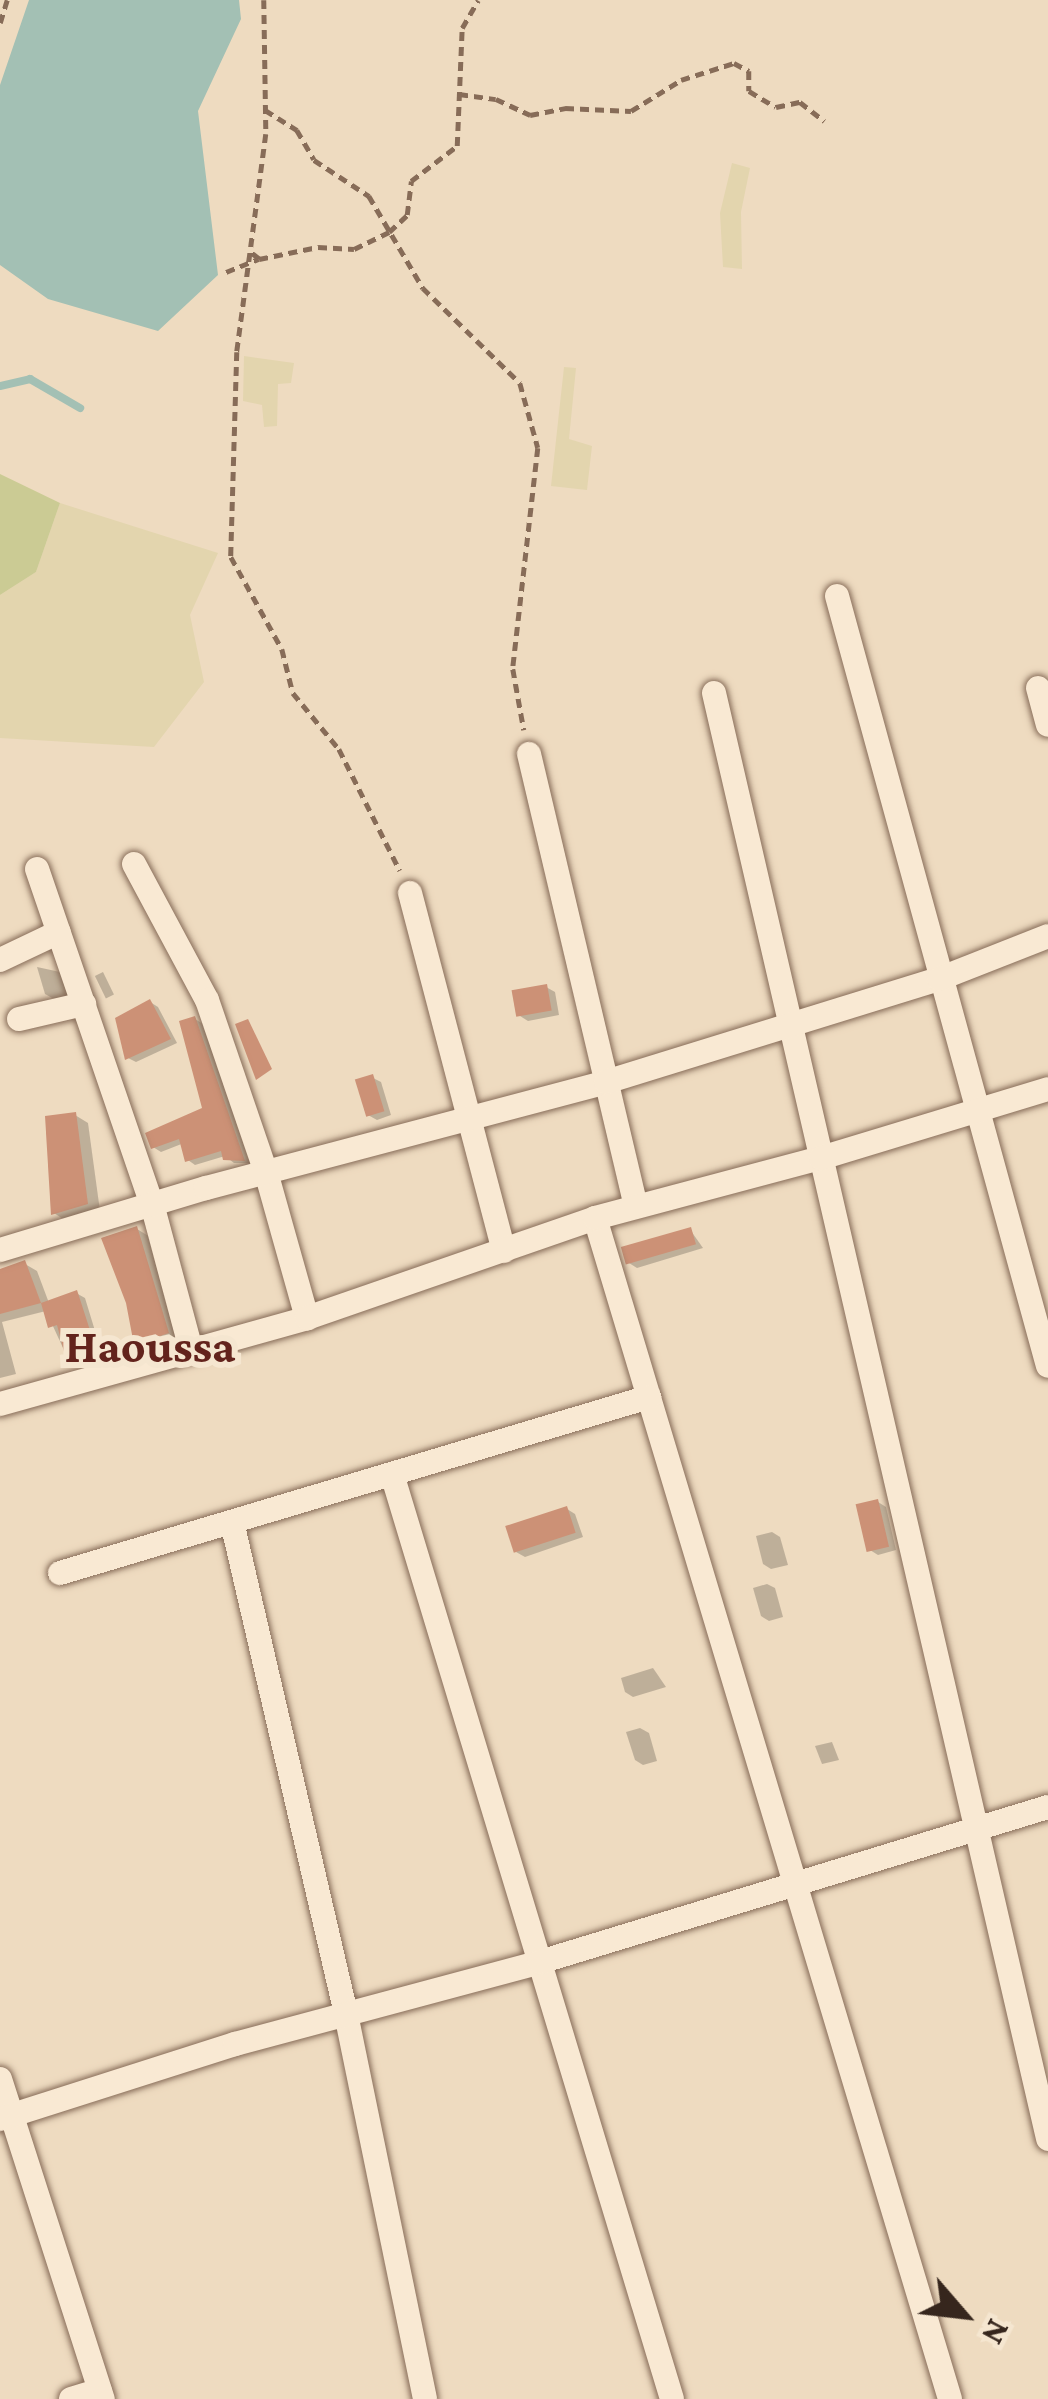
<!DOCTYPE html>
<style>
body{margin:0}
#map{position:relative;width:1048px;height:2399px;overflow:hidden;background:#eedbc0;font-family:"Crimson Pro",serif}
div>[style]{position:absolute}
.farmland>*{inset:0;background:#e3d5ae}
.green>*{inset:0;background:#cbcb94}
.water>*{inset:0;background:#a3c0b4}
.shadow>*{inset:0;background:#0003;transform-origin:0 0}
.stream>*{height:8px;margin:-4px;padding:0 4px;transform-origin:4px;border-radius:4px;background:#a3c0b4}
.building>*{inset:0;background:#cc9176;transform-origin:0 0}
.path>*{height:4.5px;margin-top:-2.25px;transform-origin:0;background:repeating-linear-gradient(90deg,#876c58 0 9px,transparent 0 15px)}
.roads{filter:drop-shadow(0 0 3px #876c58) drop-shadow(0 0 3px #876c58)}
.minor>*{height:24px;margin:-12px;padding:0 12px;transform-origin:12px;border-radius:12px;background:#f9e9d3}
span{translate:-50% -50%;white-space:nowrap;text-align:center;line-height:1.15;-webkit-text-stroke:12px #f5e6d0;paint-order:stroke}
.quarter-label{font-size:48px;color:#63231c;font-weight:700}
.north{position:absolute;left:904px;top:2255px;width:120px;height:120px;-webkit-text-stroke:9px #f5e6d0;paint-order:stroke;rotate:118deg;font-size:33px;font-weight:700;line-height:48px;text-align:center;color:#36261d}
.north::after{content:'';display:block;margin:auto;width:42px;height:54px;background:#36261d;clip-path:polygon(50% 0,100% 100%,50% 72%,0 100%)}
</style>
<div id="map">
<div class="farmland">
<div style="clip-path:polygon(732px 163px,750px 168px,741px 212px,742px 269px,723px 267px,720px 213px)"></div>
<div style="clip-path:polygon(244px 356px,294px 363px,291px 383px,278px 384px,277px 426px,264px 427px,262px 405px,243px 401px)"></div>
<div style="clip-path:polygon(564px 367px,576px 368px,569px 439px,592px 446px,587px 490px,551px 486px)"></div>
<div style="clip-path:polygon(60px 503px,218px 553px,190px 615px,204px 682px,154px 747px,0 738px,0 595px,36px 572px)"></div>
</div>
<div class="green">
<div style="clip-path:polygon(0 474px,60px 503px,36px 572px,0 595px)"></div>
</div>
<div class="water">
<div style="clip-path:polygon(29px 0,239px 0,241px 19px,198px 111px,218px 275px,158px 331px,48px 299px,0 265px,0 85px)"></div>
</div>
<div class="shadow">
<div style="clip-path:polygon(37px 967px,60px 972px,68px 996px,54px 999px,45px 994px)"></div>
<div style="left:103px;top:972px;width:25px;height:9px;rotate:64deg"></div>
<div style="clip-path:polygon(546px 987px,555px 992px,559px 1015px,528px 1021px,520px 1016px)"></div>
<div style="clip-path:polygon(150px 1002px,158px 1007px,177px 1043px,136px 1062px,128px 1058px)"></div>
<div style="clip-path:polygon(195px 1019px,203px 1024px,250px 1163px,234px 1163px,225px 1156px,195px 1165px,188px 1160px,184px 1143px,161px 1152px,153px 1147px,206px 1110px)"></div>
<div style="clip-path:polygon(373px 1078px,381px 1082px,391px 1115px,377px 1120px,368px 1115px)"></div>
<div style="clip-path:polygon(75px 1115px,88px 1123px,100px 1211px,66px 1221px,54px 1213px)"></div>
<div style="clip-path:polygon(137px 1229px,150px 1237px,181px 1340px,149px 1351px,136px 1343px)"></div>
<div style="clip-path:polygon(691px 1231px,703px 1248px,637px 1268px,629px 1263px)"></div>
<div style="clip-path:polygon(25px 1264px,37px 1271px,49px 1303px,76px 1293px,85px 1298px,103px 1357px,77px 1366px,69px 1361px,46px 1311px,2px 1322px,16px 1374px,0 1378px,0 1272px)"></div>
<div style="clip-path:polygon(878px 1502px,886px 1507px,896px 1550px,878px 1555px,870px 1550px)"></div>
<div style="clip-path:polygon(567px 1509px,575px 1514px,583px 1537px,525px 1557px,516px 1552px)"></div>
<div style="clip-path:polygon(772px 1532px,780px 1537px,788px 1565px,771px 1569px,763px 1564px,756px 1536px)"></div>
<div style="clip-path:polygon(767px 1584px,775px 1588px,783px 1617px,769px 1621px,761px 1616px,753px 1588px)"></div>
<div style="clip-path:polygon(653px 1668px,666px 1687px,633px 1697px,625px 1692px,621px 1678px)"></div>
<div style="clip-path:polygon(640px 1728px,649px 1733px,657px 1761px,643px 1765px,635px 1760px,626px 1732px)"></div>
<div style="clip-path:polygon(832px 1742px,839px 1760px,822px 1764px,815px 1746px)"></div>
</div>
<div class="stream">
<div style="left:0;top:386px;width:31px;rotate:-13deg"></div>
<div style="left:30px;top:379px;width:58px;rotate:30.1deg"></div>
</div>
<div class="building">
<div style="left:547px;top:984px;width:27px;height:36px;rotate:80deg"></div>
<div style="clip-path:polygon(150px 999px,171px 1039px,125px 1060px,115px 1018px)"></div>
<div style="clip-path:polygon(195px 1016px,245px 1161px,223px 1160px,221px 1151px,185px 1162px,179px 1139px,151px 1149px,145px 1133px,202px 1108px,179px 1021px)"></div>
<div style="clip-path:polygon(248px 1019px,272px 1069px,256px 1080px,235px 1024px)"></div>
<div style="left:373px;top:1074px;width:39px;height:19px;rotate:73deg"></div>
<div style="clip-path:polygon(76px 1112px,88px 1204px,51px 1215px,45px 1116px)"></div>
<div style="clip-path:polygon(137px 1226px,169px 1333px,134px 1345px,126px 1303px,101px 1238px)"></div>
<div style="left:691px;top:1227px;width:18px;height:73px;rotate:74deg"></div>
<div style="clip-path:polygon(25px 1260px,41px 1303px,0 1314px,0 1269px)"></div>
<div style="clip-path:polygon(77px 1290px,97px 1352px,67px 1363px,57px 1325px,48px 1328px,41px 1303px)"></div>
<div style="left:878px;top:1499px;width:49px;height:23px;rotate:77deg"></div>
<div style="left:567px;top:1506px;width:28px;height:65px;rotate:72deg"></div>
</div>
<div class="path">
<div style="left:264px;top:0;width:134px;rotate:89.1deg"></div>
<div style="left:266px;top:134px;width:220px;rotate:97.6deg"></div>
<div style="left:237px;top:352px;width:205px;rotate:91.7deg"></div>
<div style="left:231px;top:557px;width:105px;rotate:61deg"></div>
<div style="left:282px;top:649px;width:45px;rotate:76deg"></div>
<div style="left:293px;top:693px;width:72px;rotate:50.6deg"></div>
<div style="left:339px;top:749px;width:136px;rotate:63.4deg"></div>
<div style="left:0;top:23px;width:24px;rotate:-73deg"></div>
<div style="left:459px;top:94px;width:37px;rotate:8deg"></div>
<div style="left:496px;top:99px;width:38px;rotate:25deg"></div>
<div style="left:530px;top:115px;width:36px;rotate:-11deg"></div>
<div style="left:565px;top:108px;width:66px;rotate:2.6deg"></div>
<div style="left:631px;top:111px;width:59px;rotate:-31.8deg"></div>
<div style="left:681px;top:80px;width:56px;rotate:-17.8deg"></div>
<div style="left:734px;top:63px;width:17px;rotate:28deg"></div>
<div style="left:749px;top:71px;width:20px;rotate:90deg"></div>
<div style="left:749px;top:91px;width:31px;rotate:31deg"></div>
<div style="left:776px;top:107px;width:25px;rotate:-12deg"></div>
<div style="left:800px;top:102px;width:31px;rotate:38deg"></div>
<div style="left:265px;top:110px;width:38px;rotate:32deg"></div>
<div style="left:297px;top:130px;width:34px;rotate:60deg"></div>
<div style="left:314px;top:160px;width:66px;rotate:33.2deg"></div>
<div style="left:369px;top:196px;width:107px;rotate:59.6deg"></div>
<div style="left:423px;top:288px;width:136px;rotate:44.4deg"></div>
<div style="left:520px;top:383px;width:67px;rotate:74.5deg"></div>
<div style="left:538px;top:448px;width:222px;rotate:96.5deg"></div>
<div style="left:513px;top:669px;width:62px;rotate:79.8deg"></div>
<div style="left:259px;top:259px;width:60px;rotate:-11.5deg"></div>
<div style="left:318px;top:247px;width:36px;rotate:3deg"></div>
<div style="left:354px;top:249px;width:39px;rotate:-26deg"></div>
<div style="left:389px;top:232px;width:25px;rotate:-43deg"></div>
<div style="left:407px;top:215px;width:34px;rotate:-83deg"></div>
<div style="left:411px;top:181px;width:58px;rotate:-37.3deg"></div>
<div style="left:457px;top:146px;width:118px;rotate:-87.6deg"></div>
<div style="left:462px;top:28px;width:32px;rotate:-60deg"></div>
<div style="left:226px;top:272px;width:35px;rotate:-22deg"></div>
<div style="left:259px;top:259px;width:11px;rotate:-142deg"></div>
</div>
<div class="roads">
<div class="minor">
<div style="left:837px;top:596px;width:798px;rotate:74.68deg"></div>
<div style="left:1038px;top:688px;width:38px;rotate:75deg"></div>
<div style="left:714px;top:693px;width:1484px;rotate:76.99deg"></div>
<div style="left:529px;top:754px;width:464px;rotate:76.7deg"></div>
<div style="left:134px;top:864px;width:154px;rotate:61.8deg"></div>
<div style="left:207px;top:1000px;width:182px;rotate:71.1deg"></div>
<div style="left:266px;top:1172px;width:152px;rotate:74.3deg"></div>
<div style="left:37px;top:869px;width:354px;rotate:71.1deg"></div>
<div style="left:152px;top:1204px;width:151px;rotate:75deg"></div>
<div style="left:410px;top:893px;width:370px;rotate:75.3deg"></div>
<div style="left:0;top:960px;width:65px;rotate:-25.4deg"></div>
<div style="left:19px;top:1019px;width:67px;rotate:-13deg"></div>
<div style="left:595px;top:1218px;width:1233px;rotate:73.27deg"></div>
<div style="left:0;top:1250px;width:215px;rotate:-16.8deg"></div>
<div style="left:206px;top:1188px;width:414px;rotate:-14.8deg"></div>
<div style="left:606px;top:1082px;width:349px;rotate:-17.2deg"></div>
<div style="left:939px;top:979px;width:117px;rotate:-21.5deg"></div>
<div style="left:0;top:1404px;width:319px;rotate:-15.6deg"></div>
<div style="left:307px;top:1318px;width:305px;rotate:-19.1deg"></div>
<div style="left:595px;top:1218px;width:234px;rotate:-14.9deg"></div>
<div style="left:821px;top:1158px;width:237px;rotate:-16.9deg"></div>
<div style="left:392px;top:1474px;width:966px;rotate:73.16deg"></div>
<div style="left:232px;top:1522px;width:505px;rotate:76.95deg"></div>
<div style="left:346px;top:2014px;width:393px;rotate:78.4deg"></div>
<div style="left:60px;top:1573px;width:615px;rotate:-16.64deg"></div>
<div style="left:0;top:2079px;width:336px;rotate:72.2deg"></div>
<div style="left:0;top:2119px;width:247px;rotate:-17.7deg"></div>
<div style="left:235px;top:2044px;width:316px;rotate:-15deg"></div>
<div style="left:540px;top:1962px;width:531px;rotate:-16.97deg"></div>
<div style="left:71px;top:2399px;width:30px;rotate:-17deg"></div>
</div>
</div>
<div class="quarter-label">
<span style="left:150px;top:1346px">Haoussa</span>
</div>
<div class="north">N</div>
</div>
